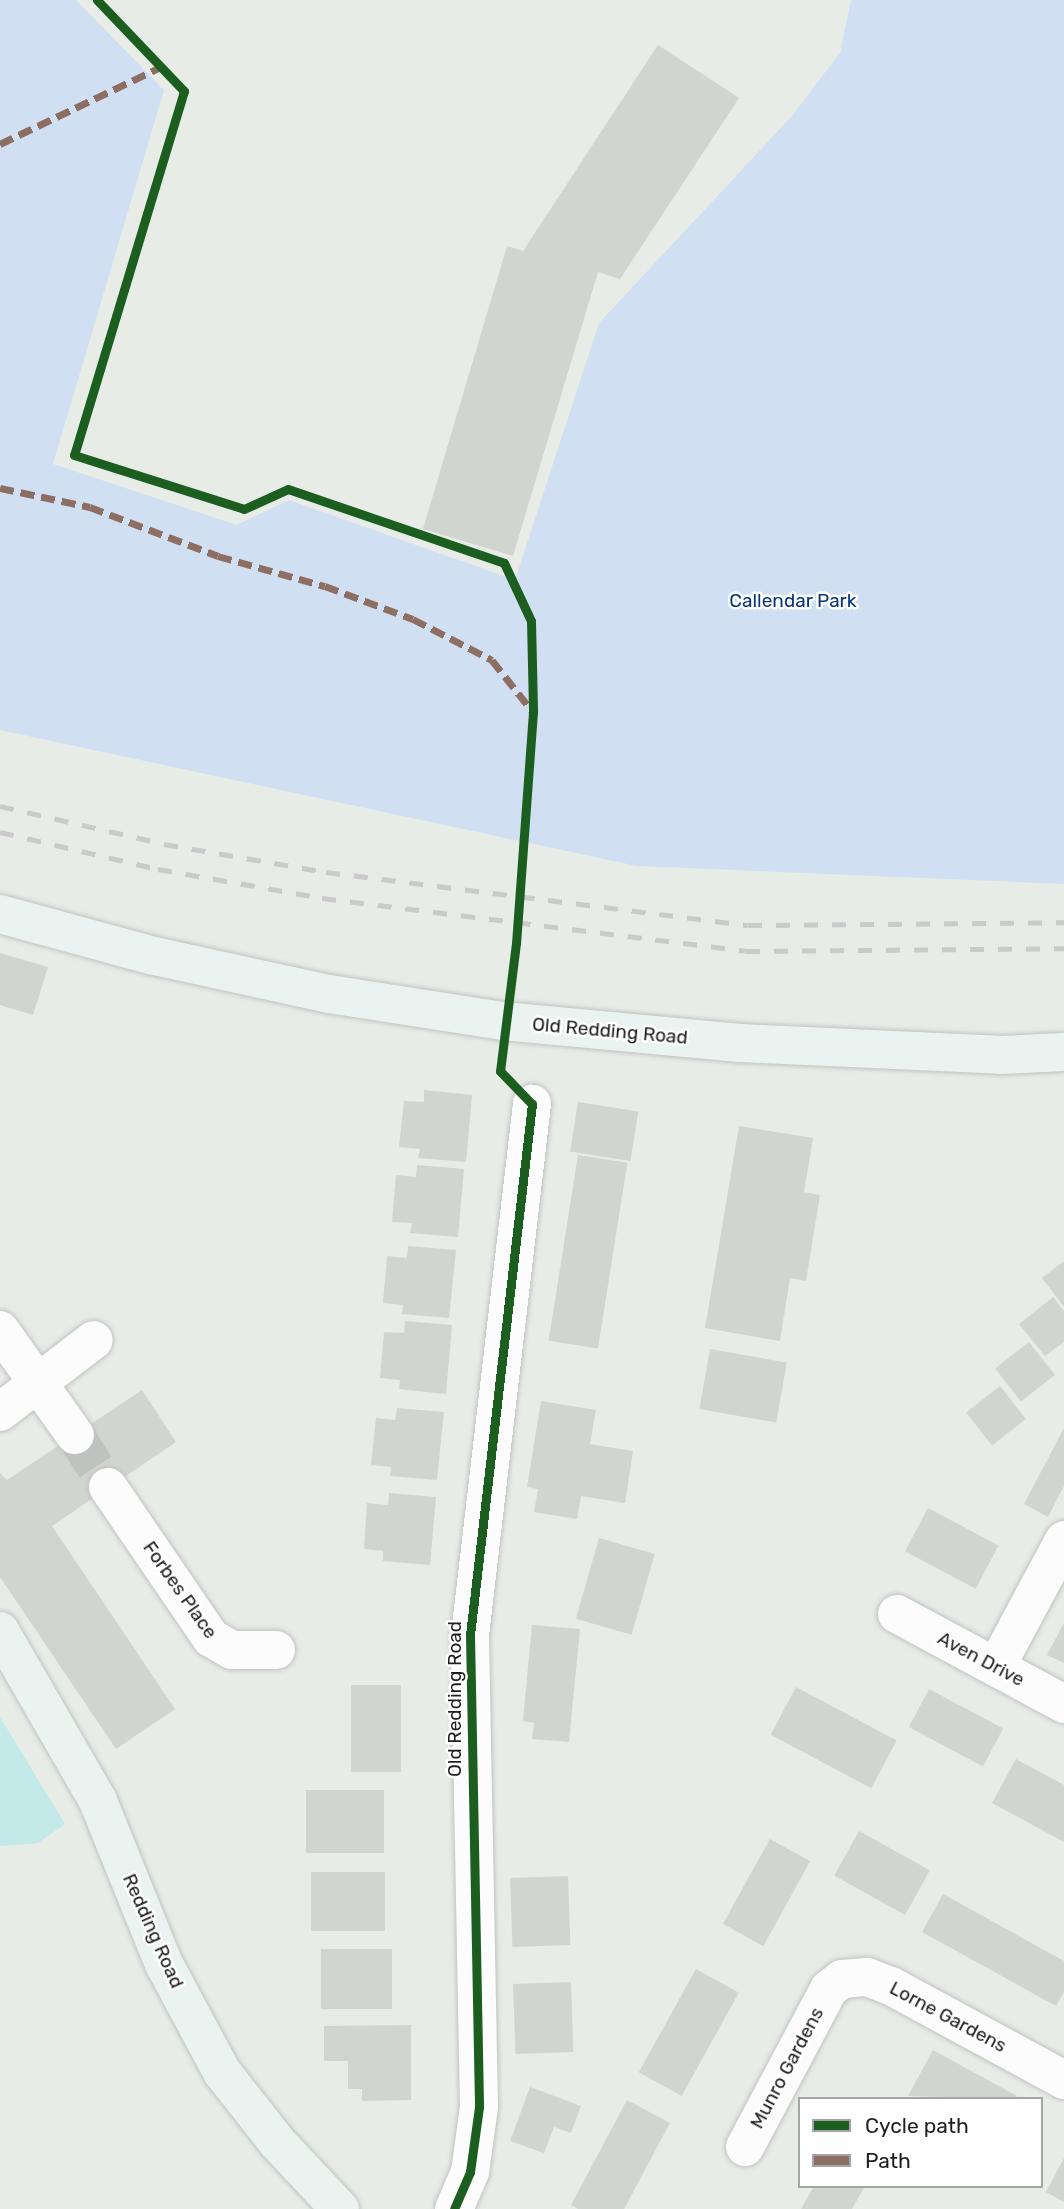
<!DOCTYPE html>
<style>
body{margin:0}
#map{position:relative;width:1064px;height:2209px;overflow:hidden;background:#e7ece7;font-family:Rubik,sans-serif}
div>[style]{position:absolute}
.grass>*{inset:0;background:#c4e9e9}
.park>*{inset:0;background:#d1dff2}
.building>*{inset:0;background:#d0d5d0;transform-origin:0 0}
.street-tunnel>*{height:38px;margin-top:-19px;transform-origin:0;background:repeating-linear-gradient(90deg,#bfc3bf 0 38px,transparent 0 57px)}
.roads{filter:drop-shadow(0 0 2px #c1c3c1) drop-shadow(0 0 2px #c1c3c1)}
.street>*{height:38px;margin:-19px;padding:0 19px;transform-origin:19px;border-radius:19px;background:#fbfcfb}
.secondary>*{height:38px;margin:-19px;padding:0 19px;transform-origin:19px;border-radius:19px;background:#eaf3f0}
.rail>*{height:5px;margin-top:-2.5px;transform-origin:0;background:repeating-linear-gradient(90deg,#c9cac9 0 14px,transparent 0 28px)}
.quiet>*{height:7px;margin-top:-3.5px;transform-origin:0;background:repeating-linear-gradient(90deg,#8d6e63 0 14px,transparent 0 21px)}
.cycleway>*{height:9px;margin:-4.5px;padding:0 4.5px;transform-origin:4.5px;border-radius:4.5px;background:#1b5e20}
span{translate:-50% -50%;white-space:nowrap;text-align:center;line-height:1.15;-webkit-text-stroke:5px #fff;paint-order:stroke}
.park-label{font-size:19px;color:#083480}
.street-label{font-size:19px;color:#1e1e1e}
.legend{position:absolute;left:798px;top:2097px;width:245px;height:91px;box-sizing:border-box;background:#fff;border:2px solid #a5a5a5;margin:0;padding:9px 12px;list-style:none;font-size:21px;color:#1e1e1e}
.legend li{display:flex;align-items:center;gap:14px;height:35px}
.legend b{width:35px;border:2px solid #a5a5a5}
</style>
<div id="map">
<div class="grass">
<div style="clip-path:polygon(0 1717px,65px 1824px,38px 1843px,0 1846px)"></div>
</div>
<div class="park">
<div style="clip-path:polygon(0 0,76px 0,164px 90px,53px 464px,237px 525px,289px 500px,515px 580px,599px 323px,791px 117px,840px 53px,851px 0,1064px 0,1064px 884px,637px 866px,0 730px)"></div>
</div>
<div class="building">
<div style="clip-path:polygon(658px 45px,739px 98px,620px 279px,598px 272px,513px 556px,423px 529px,507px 246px,523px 251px)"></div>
<div style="clip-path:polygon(0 953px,48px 967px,33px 1015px,0 1005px)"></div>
<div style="clip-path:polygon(424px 1090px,472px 1095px,466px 1162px,418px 1158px,420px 1149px,399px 1147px,404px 1101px,424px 1102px)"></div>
<div style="left:578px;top:1102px;width:61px;height:50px;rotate:9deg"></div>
<div style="clip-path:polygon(739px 1126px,813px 1138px,804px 1192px,820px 1195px,806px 1281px,790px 1278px,780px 1341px,705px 1328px)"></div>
<div style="left:578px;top:1155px;width:50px;height:188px;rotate:9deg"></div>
<div style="clip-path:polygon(417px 1165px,464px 1169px,458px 1237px,410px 1233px,412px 1223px,392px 1222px,396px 1175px,416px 1177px)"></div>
<div style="clip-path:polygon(408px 1246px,456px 1250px,449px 1318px,402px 1314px,403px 1305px,383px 1303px,387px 1256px,407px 1258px)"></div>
<div style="clip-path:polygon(1064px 1261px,1064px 1307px,1042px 1278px)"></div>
<div style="clip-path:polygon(1053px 1297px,1064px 1311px,1064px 1342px,1045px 1356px,1019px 1324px)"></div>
<div style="clip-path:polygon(405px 1321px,452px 1325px,446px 1394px,399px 1389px,400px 1380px,380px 1378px,384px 1332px,404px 1333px)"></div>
<div style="left:1029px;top:1342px;width:42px;height:43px;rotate:52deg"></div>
<div style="left:710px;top:1349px;width:78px;height:61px;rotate:10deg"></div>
<div style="left:1000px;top:1386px;width:42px;height:43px;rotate:52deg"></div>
<div style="clip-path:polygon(142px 1390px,176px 1442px,52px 1526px,175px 1709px,116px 1749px,0 1577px,0 1473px,7px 1480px)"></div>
<div style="clip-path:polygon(541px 1401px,596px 1410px,590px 1444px,633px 1451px,625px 1503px,581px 1496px,577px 1519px,534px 1512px,538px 1489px,527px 1487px)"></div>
<div style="clip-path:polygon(397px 1408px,444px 1412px,437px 1480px,390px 1476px,391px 1467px,371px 1465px,376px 1418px,395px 1420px)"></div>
<div style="clip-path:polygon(1064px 1428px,1064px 1486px,1048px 1517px,1024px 1504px)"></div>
<div style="clip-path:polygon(389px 1493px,436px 1497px,430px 1565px,383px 1561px,383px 1551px,364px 1549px,367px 1503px,388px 1505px)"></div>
<div style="left:928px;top:1508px;width:80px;height:49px;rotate:28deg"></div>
<div style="left:599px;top:1538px;width:58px;height:84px;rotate:16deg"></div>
<div style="clip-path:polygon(1064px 1623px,1064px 1663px,1047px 1655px)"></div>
<div style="clip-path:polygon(532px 1625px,580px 1629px,569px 1742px,532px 1739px,534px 1723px,523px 1721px)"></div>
<div style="left:351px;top:1685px;width:50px;height:87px"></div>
<div style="left:796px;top:1687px;width:114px;height:54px;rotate:28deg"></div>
<div style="left:929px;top:1689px;width:84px;height:43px;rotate:28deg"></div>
<div style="clip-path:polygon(1016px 1759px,1064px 1785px,1064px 1842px,992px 1803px)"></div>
<div style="left:306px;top:1790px;width:78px;height:63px"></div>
<div style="left:859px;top:1831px;width:81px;height:51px;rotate:29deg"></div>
<div style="left:770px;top:1839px;width:46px;height:97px;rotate:29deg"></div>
<div style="left:385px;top:1872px;width:59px;height:74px;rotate:90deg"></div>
<div style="left:568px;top:1876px;width:69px;height:58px;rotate:88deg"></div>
<div style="clip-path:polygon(943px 1894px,1064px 1961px,1064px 1992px,1056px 2006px,922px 1932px)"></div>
<div style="left:321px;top:1949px;width:71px;height:60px"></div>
<div style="left:696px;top:1969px;width:49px;height:118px;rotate:29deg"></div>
<div style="left:571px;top:1982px;width:70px;height:58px;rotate:88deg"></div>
<div style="clip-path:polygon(411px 2025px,411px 2100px,362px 2101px,362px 2089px,348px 2089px,348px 2061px,324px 2061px,324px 2026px)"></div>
<div style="clip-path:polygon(933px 2050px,1017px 2096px,1015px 2099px,908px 2096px)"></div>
<div style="clip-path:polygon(530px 2087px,581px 2106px,571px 2133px,554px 2127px,544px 2153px,510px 2141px)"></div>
<div style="clip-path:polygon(627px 2100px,670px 2123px,624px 2209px,578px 2209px,571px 2205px)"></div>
<div style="clip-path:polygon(1064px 2158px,1064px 2202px,1046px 2192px)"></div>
<div style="clip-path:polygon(814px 2186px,865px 2186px,852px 2209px,801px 2209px)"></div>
</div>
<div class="street-tunnel">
<div style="left:75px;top:1435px;width:62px;rotate:57.6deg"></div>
</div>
<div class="roads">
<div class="street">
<div style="left:0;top:1330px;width:129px;rotate:54.5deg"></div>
<div style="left:0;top:1412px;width:118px;rotate:-37.5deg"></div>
<div style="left:108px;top:1487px;width:183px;rotate:55.7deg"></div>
<div style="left:211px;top:1638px;width:24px;rotate:30deg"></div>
<div style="left:232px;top:1650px;width:44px"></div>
<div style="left:897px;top:1614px;width:190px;rotate:28.3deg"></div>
<div style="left:996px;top:1667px;width:144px;rotate:-61.8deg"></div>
<div style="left:745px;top:2147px;width:179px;rotate:-62deg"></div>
<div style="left:829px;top:1989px;width:16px;rotate:-38deg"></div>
<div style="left:842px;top:1979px;width:25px;rotate:-5deg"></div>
<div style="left:867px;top:1977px;width:26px;rotate:21deg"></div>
<div style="left:891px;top:1986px;width:197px;rotate:28.5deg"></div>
<div style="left:454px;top:2209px;width:40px;rotate:-66.6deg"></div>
<div style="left:470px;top:2172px;width:66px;rotate:-82.1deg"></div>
<div style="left:479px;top:2107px;width:472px;rotate:-91.1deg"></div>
<div style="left:470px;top:1635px;width:535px;rotate:-83.34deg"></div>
</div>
<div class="secondary">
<div style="left:0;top:914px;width:156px;rotate:15.3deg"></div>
<div style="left:150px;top:955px;width:183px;rotate:12.3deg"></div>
<div style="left:329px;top:994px;width:176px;rotate:8.8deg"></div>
<div style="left:503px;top:1021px;width:238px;rotate:5.3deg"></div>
<div style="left:740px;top:1043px;width:262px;rotate:2.6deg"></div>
<div style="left:1002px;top:1055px;width:62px;rotate:-2.8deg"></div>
<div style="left:0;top:1631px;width:196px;rotate:60deg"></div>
<div style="left:98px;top:1801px;width:176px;rotate:68deg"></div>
<div style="left:164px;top:1964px;width:123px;rotate:61.8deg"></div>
<div style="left:222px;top:2072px;width:89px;rotate:51.8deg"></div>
<div style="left:277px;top:2142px;width:92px;rotate:46.8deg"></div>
</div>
</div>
<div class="rail">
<div style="left:0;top:806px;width:168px;rotate:13deg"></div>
<div style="left:164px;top:844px;width:164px;rotate:9.8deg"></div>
<div style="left:326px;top:872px;width:425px;rotate:7.2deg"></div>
<div style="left:748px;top:925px;width:316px;rotate:-0.5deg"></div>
<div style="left:0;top:832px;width:162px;rotate:13.2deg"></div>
<div style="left:158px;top:869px;width:167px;rotate:10deg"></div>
<div style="left:322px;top:898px;width:427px;rotate:7.1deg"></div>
<div style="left:746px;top:951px;width:318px;rotate:-0.5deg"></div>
</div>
<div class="quiet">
<div style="left:0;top:144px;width:178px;rotate:-25.6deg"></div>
<div style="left:0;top:488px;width:92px;rotate:11.9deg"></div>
<div style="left:90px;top:507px;width:137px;rotate:20.9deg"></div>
<div style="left:218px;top:556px;width:111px;rotate:15.7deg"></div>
<div style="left:325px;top:586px;width:94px;rotate:20.6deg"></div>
<div style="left:413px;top:619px;width:89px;rotate:27.4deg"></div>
<div style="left:492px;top:660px;width:66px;rotate:51.7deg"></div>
</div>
<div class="cycleway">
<div style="left:97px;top:0;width:126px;rotate:46.3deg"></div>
<div style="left:184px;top:91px;width:380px;rotate:106.8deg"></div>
<div style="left:74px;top:455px;width:178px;rotate:17.6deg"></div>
<div style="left:244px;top:509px;width:48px;rotate:-24.4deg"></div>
<div style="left:288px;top:489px;width:228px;rotate:18.9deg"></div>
<div style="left:504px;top:563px;width:64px;rotate:65deg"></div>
<div style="left:531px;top:621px;width:91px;rotate:88.7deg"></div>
<div style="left:533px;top:712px;width:232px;rotate:94.2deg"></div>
<div style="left:516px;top:943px;width:129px;rotate:97.1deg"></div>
<div style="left:500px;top:1071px;width:46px;rotate:45.9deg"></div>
<div style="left:532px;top:1104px;width:535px;rotate:96.66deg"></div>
<div style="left:470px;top:1635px;width:472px;rotate:88.9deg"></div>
<div style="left:479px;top:2107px;width:66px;rotate:97.9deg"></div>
<div style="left:470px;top:2172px;width:40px;rotate:113.4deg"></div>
</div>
<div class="park-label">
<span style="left:793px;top:601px">Callendar Park</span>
</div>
<div class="street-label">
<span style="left:610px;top:1031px;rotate:5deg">Old Redding Road</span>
<span style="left:180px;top:1590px;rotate:55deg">Forbes Place</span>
<span style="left:981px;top:1659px;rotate:28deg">Aven Drive</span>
<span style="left:455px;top:1699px;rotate:-90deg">Old Redding Road</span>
<span style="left:153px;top:1931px;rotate:66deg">Redding Road</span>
<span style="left:948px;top:2017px;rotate:28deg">Lorne Gardens</span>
<span style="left:787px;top:2068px;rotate:-62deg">Munro Gardens</span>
</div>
<ul class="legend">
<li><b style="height:9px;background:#1b5e20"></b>Cycle path</li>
<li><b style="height:9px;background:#8d6e63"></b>Path</li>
</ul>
</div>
